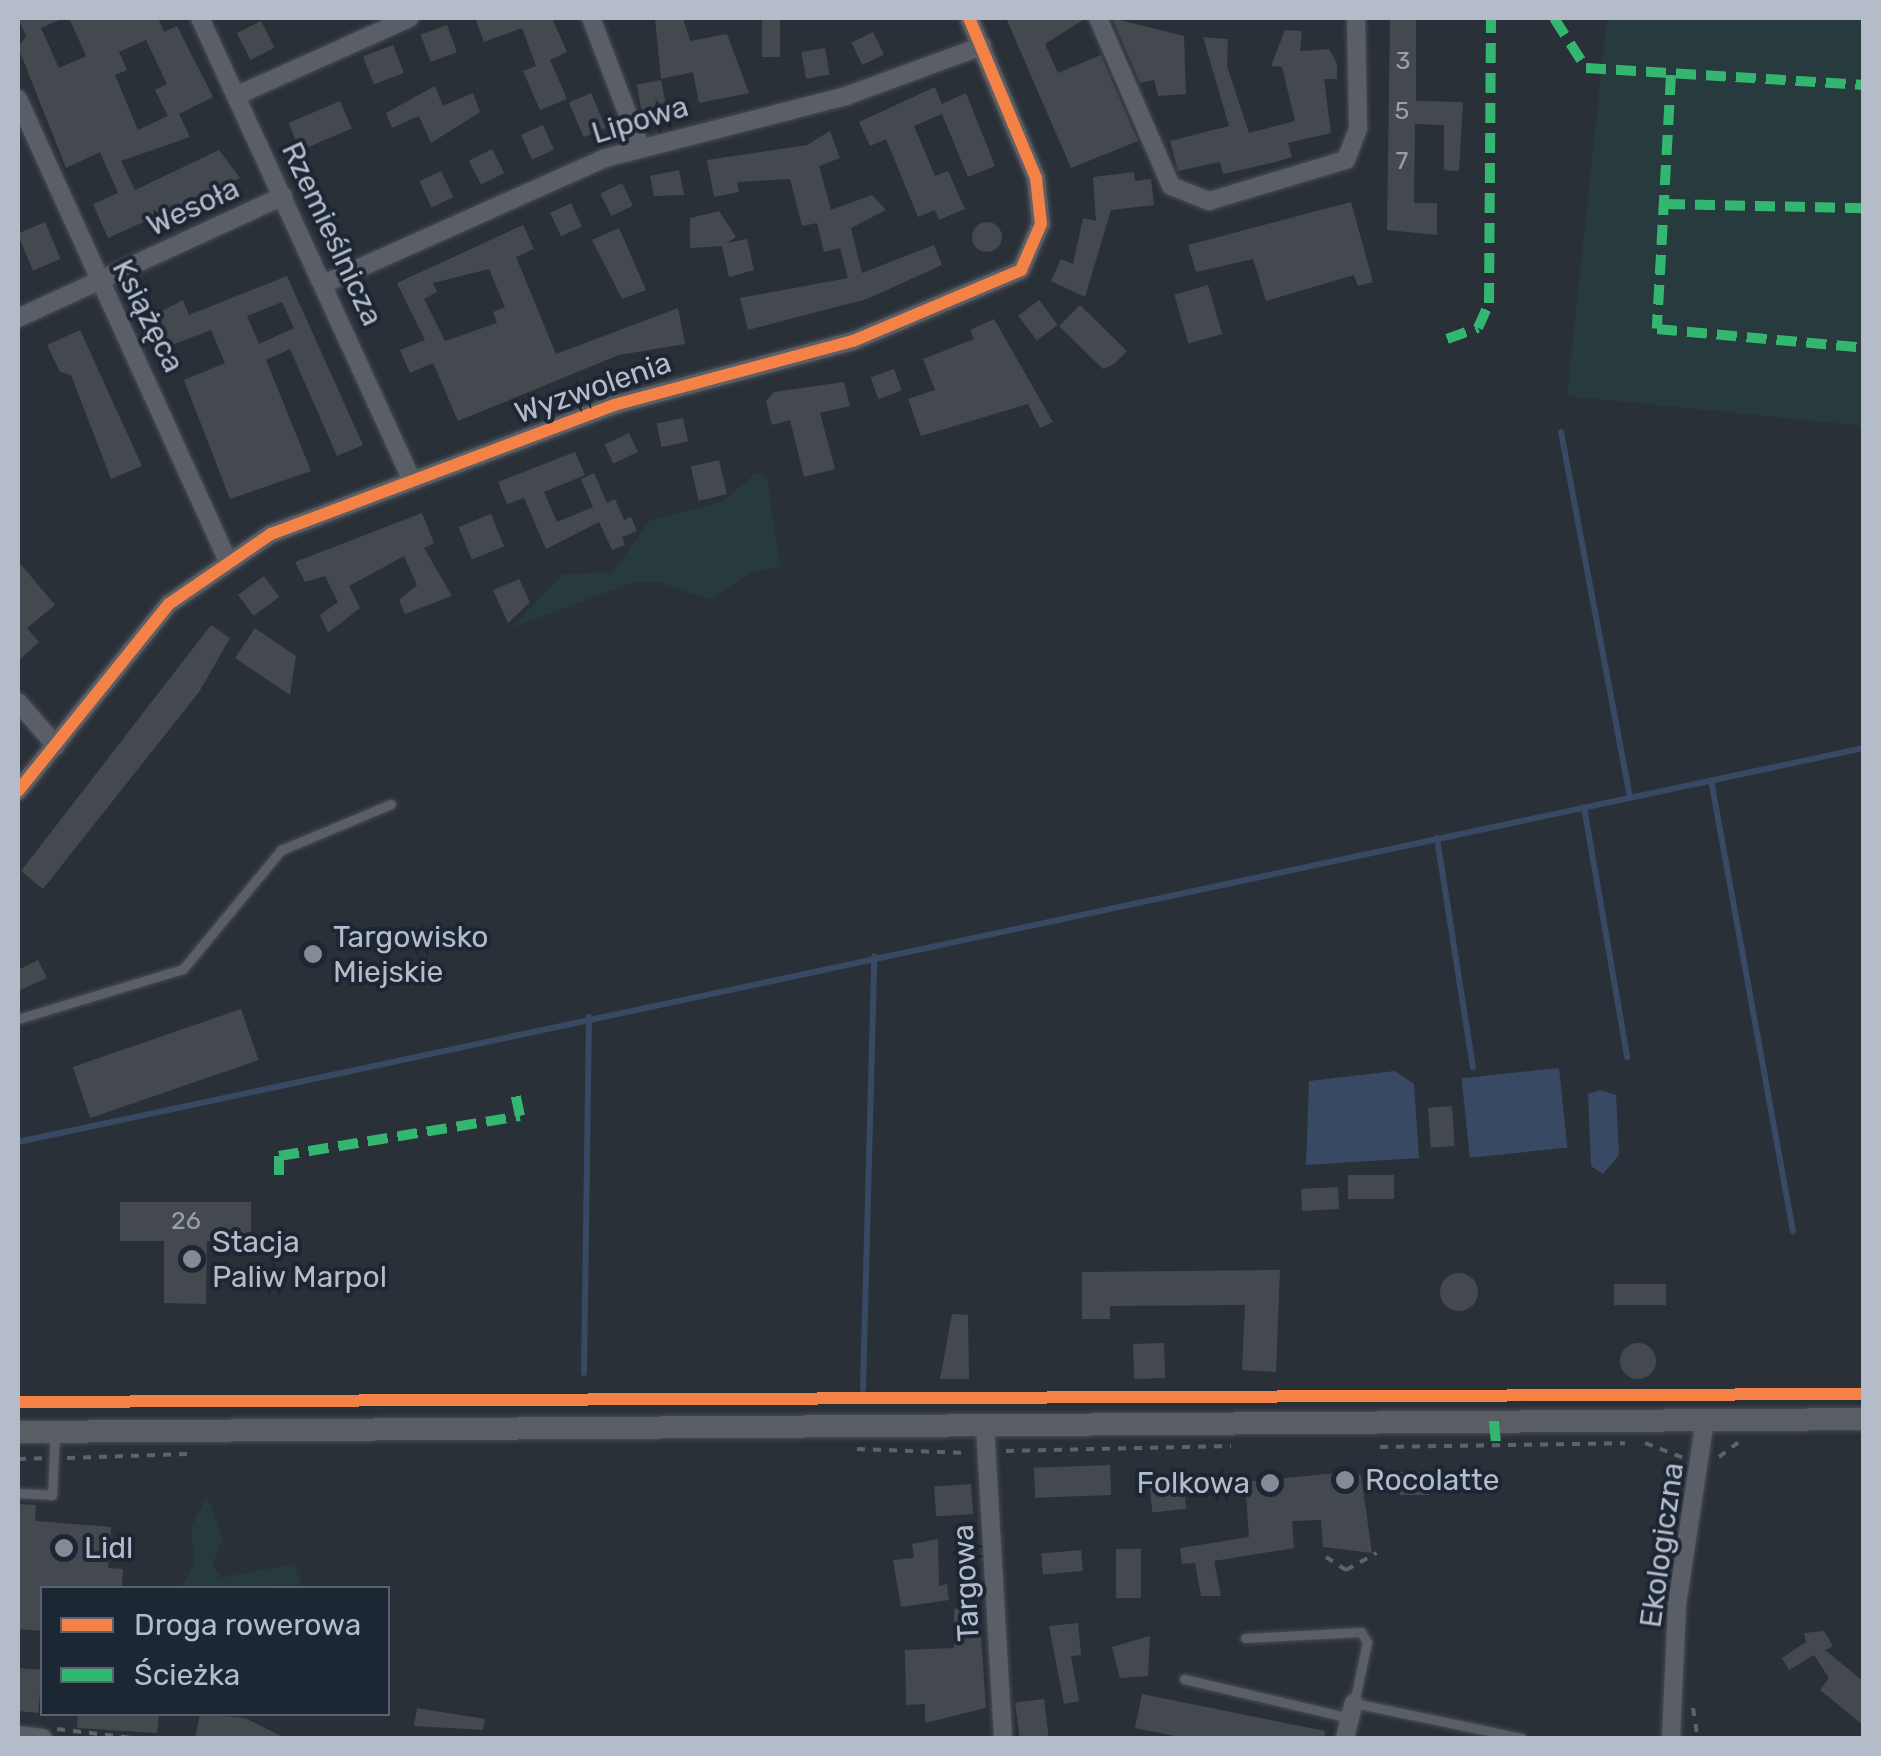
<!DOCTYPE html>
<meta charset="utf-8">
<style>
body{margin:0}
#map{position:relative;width:1881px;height:1756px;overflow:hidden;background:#2a3038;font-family:Rubik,sans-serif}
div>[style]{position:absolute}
.green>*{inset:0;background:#273a3e}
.water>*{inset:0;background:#384963;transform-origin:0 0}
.stream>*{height:6px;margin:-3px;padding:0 3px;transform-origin:3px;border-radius:3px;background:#384963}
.building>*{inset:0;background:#444950;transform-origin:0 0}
.round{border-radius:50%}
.path>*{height:4px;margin-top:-2px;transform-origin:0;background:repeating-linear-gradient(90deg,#5d636a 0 8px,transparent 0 16px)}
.roads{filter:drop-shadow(0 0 2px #484c53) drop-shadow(0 0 2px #484c53)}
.service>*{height:9px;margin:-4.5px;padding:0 4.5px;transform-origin:4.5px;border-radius:4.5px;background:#5a5e66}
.minor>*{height:18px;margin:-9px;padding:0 9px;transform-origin:9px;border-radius:9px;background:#5a5e66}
.secondary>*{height:22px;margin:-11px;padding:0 11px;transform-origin:11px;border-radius:11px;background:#595d64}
.quiet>*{height:10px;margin-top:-5px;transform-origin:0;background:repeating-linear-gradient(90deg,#33b770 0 20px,transparent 0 30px)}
.cycleway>*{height:12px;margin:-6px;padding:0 6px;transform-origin:6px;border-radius:6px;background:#f48246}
.dots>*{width:28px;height:28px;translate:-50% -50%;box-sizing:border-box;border:5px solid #1d2633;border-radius:50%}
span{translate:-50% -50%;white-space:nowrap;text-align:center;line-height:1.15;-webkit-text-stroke:8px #1d2633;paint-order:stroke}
.number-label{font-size:25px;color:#989fab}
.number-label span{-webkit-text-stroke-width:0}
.street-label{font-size:30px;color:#b4bcc9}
.poi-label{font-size:30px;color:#b4bcc9}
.left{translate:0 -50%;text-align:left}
.right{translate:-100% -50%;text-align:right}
.frame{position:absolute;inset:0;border:20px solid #b4bcc9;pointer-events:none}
.legend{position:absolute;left:40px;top:1586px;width:350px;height:130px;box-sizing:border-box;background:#1d2633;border:2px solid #59626f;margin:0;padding:12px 18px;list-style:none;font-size:30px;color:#b4bcc9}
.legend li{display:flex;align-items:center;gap:20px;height:50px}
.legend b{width:50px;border:2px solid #59626f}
</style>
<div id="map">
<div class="green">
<div style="clip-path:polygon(1607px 18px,1863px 20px,1863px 426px,1567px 396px)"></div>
<div style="clip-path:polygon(756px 473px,767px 478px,780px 566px,750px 573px,709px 600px,659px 582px,630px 583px,512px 628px,563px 574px,613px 572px,649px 521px,724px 501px)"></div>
<div style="clip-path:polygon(207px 1496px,223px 1538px,212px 1565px,221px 1578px,293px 1564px,303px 1585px,181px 1588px,194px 1563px,191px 1527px)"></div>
</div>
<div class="water">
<div style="left:1559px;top:1068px;width:80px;height:98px;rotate:84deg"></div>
<div style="clip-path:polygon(1395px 1071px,1414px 1084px,1419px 1158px,1306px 1165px,1309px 1081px)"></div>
<div style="clip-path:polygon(1600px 1090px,1616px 1095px,1619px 1155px,1603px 1174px,1591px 1166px,1588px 1094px)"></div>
</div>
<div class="stream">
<div style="left:1561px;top:432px;width:371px;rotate:79.3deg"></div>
<div style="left:1711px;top:780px;width:459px;rotate:79.7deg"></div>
<div style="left:1584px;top:807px;width:254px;rotate:80.2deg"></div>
<div style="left:1437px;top:838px;width:232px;rotate:81.1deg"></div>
<div style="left:18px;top:1142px;width:1888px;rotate:-12.05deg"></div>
<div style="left:584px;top:1373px;width:356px;rotate:-89.2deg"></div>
<div style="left:863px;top:1389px;width:433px;rotate:-88.5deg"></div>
</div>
<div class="building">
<div style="clip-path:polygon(evenodd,18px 18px,64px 18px,41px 28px,59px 68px,86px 56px,69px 18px,158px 18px,164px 32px,177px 26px,213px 97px,179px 114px,190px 137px,121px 161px,135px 190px,219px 150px,240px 178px,108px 238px,93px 204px,118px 193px,100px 152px,66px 168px,18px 47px,26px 36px,18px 18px,146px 40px,167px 84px,155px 90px,168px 116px,138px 130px,115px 75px,127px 70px,119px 52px,146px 40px)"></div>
<div style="clip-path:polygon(475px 18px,552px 18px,567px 52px,550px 60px,567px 99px,540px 110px,523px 71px,536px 66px,522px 28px,484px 42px)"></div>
<div style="clip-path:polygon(655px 18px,683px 18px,690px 41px,727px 34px,749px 93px,699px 103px,693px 72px,661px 79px)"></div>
<div style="left:762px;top:18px;width:18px;height:39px"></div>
<div style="clip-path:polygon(1006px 18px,1086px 18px,1045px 44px,1058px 73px,1101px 55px,1138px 141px,1071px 168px)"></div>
<div style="clip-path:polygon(1112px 18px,1184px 36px,1186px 94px,1158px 96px,1154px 80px,1140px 83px)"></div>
<div style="clip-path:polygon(1390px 18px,1416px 18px,1416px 101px,1463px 102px,1459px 171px,1444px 170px,1444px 125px,1415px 124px,1414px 203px,1437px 203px,1437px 235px,1387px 230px)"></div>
<div style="left:261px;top:21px;width:30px;height:27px;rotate:63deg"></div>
<div style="left:447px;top:25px;width:29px;height:28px;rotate:70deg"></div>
<div style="clip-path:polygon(1285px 30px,1302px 31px,1300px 51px,1329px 49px,1337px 64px,1337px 79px,1324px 79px,1331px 133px,1288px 143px,1292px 157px,1275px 162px,1223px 174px,1220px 162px,1178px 171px,1170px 141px,1229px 126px,1203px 37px,1228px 39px,1227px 66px,1249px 133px,1295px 121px,1282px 67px,1271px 66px)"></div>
<div style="left:873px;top:32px;width:25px;height:24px;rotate:64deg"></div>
<div style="left:393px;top:45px;width:30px;height:32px;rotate:69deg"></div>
<div style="left:825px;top:48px;width:27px;height:24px;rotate:80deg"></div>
<div style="left:661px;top:80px;width:31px;height:25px;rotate:79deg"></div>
<div style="clip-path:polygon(435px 86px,443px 106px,473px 93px,480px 112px,431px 143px,419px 116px,392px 128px,386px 113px)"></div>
<div style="clip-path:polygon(935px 87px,942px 104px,966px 93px,995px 166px,968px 177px,942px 114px,914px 126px,935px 176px,948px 171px,965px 209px,939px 220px,935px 210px,918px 217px,886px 139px,870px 146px,859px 122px)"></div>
<div style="left:591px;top:93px;width:38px;height:24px;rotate:67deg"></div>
<div style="left:340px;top:101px;width:30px;height:56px;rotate:67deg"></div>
<div style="left:543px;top:125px;width:27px;height:24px;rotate:66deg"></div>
<div style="clip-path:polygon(830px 131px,840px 158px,819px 166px,831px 210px,872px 195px,886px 210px,851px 228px,862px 273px,934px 245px,942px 265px,867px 299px,748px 330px,740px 298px,848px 278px,840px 248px,824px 252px,817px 223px,802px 226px,790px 179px,737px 182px,739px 192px,714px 197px,707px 160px,807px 145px)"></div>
<div style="left:492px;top:149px;width:27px;height:26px;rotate:63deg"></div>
<div style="clip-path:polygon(679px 170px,684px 195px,654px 196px,650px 176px)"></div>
<div style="left:441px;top:171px;width:29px;height:24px;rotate:65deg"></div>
<div style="clip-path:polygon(1134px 172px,1135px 181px,1151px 179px,1154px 205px,1111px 210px,1085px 297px,1051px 281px,1061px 259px,1073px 264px,1083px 218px,1096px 221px,1093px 177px)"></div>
<div style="left:622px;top:183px;width:25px;height:24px;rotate:64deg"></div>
<div style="clip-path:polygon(1351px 202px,1373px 282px,1358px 286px,1354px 275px,1266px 301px,1253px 259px,1196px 272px,1188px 245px)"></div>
<div style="left:571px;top:203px;width:26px;height:23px;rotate:65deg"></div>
<div style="clip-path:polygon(719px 211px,736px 237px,727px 243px,747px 239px,754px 270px,729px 277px,722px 246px,690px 248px,690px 218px)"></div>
<div class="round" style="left:972px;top:222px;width:30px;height:30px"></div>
<div style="left:45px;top:222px;width:40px;height:30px;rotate:67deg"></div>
<div style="clip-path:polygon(evenodd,523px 225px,534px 249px,516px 257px,556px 354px,678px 308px,685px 344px,619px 355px,458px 421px,433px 363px,410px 373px,400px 350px,425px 340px,397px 283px,523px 225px,489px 269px,505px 307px,493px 312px,497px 323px,445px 341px,424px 299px,437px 292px,433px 283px,489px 269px)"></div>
<div style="clip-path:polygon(619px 228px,646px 290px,622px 299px,592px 240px)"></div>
<div style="clip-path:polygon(evenodd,287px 276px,363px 445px,337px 456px,290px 349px,266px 360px,311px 471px,230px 499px,184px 380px,225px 363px,211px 330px,169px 346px,148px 318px,183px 300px,189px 315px,287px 276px,282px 302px,294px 328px,259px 344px,247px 316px,282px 302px)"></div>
<div style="left:1208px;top:285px;width:51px;height:35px;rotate:74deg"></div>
<div style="left:1039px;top:300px;width:31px;height:26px;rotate:53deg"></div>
<div style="clip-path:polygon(1080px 305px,1127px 351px,1114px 364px,1103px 369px,1059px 326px)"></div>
<div style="clip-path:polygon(994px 319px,1053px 422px,1040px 428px,1028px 404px,921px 436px,908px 399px,935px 390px,923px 359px,974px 339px,970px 330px)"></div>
<div style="clip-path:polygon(80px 330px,142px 466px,111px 479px,71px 375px,60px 372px,47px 345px)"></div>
<div style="left:894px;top:369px;width:23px;height:25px;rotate:70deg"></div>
<div style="clip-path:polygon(844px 382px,850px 406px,820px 413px,835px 469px,804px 477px,790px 420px,772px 425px,766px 401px,774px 392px)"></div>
<div style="left:683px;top:418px;width:24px;height:27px;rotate:78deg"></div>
<div style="left:629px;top:433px;width:21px;height:27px;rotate:65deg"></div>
<div style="clip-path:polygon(575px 452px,585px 475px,544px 492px,557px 522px,593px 507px,581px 479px,594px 473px,607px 503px,615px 499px,624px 520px,631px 517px,637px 531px,622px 537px,625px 545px,612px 550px,599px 522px,546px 549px,524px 498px,507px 504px,498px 482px)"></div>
<div style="left:719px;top:460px;width:35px;height:29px;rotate:77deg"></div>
<div style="clip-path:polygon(422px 513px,434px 543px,424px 548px,452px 596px,405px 614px,399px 600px,417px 585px,404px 556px,349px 586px,360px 608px,328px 633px,320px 615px,338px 602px,325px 576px,305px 582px,295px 562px)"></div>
<div style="left:491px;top:514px;width:35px;height:35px;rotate:68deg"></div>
<div style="clip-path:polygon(18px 561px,55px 605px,27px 628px,39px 642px,18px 661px)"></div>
<div style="left:264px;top:576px;width:26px;height:32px;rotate:54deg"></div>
<div style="clip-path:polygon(519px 579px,530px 602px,508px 623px,493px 590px)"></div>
<div style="clip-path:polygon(211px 625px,230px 638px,199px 692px,43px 889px,21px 871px)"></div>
<div style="clip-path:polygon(255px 628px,296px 656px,290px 695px,235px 658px)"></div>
<div style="clip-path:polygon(38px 960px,47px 978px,18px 991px,18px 970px)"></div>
<div style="left:241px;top:1009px;width:54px;height:178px;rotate:71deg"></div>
<div style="left:1452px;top:1106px;width:40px;height:24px;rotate:86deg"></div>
<div style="left:1394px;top:1175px;width:24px;height:46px;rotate:90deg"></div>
<div style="left:1338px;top:1187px;width:22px;height:37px;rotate:87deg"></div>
<div style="clip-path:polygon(120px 1202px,251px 1202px,251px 1241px,207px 1241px,206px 1304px,164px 1303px,164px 1241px,120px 1241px)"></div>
<div style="clip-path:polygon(1280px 1270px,1276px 1372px,1242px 1370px,1245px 1305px,1110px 1306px,1110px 1319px,1082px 1319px,1082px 1272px)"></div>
<div class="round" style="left:1440px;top:1273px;width:38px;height:38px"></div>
<div style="left:1614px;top:1284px;width:52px;height:21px"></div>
<div style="clip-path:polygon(952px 1314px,968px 1315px,969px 1379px,940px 1379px)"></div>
<div class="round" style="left:1620px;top:1343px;width:36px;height:36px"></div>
<div style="left:1164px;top:1343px;width:35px;height:31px;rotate:88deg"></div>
<div style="left:1110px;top:1465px;width:30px;height:76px;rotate:88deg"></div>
<div style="clip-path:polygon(1348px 1472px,1361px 1475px,1372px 1553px,1323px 1547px,1321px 1520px,1292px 1521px,1294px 1548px,1214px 1561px,1221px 1596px,1201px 1596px,1195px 1563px,1182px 1564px,1180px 1548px,1249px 1537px,1245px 1482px)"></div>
<div style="left:1400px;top:1472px;width:29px;height:23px"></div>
<div style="left:1183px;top:1478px;width:31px;height:34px;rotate:84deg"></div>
<div style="left:971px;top:1484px;width:30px;height:37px;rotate:86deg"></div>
<div style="clip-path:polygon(18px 1504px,36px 1505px,35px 1521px,111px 1527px,108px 1568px,123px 1569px,122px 1588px,42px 1588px,42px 1631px,18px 1629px)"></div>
<div style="clip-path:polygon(938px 1539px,939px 1586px,947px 1584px,949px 1600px,901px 1607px,893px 1560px,914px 1558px,912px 1544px)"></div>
<div style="left:1116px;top:1549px;width:25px;height:49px"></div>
<div style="left:1081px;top:1550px;width:21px;height:40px;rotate:85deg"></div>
<div style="clip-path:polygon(979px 1607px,986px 1708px,925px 1723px,925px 1704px,906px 1705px,905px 1650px,954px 1648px,954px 1609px)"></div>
<div style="clip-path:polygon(1078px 1623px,1081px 1655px,1071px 1656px,1079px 1701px,1064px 1704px,1049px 1626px)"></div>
<div style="clip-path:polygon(1824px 1631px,1833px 1646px,1825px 1650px,1864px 1682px,1864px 1726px,1820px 1690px,1829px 1678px,1814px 1655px,1789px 1670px,1782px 1658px,1806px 1642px,1804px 1633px)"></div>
<div style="clip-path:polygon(1150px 1636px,1148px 1676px,1120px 1678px,1112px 1647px)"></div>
<div style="left:18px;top:1668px;width:24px;height:43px;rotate:5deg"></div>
<div style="clip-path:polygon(1142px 1694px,1325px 1731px,1324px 1738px,1185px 1738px,1135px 1728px)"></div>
<div style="left:1044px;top:1699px;width:39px;height:29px;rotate:83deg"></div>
<div style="clip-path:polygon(417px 1708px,485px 1719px,483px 1730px,414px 1726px)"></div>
<div style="clip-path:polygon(78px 1714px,159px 1714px,157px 1733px,77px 1728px)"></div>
<div style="clip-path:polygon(200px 1714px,245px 1718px,285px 1738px,195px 1738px)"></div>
</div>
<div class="path">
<div style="left:1645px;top:1443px;width:40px;rotate:21deg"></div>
<div style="left:1380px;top:1447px;width:245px;rotate:-0.9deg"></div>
<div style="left:857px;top:1449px;width:110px;rotate:2.1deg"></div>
<div style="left:1006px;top:1451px;width:225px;rotate:-1.3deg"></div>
<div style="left:1719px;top:1457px;width:25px;rotate:-37deg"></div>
<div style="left:67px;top:1458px;width:120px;rotate:-1.9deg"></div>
<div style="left:18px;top:1459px;width:25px;rotate:-2deg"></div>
<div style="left:1326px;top:1557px;width:24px;rotate:33deg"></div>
<div style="left:1346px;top:1570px;width:35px;rotate:-29deg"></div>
<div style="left:1693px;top:1708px;width:30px;rotate:81deg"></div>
<div style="left:57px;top:1729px;width:76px;rotate:6.8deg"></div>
</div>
<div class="roads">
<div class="service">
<div style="left:18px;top:1019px;width:172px;rotate:-16.9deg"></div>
<div style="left:183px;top:969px;width:154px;rotate:-50.5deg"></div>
<div style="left:281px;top:850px;width:119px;rotate:-22.7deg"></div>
<div style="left:18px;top:1493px;width:34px;rotate:3deg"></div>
<div style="left:52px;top:1495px;width:63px;rotate:-87.3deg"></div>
<div style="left:1245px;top:1638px;width:116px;rotate:-3deg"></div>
<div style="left:1361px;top:1632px;width:12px;rotate:59deg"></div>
<div style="left:1367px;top:1642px;width:62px;rotate:102deg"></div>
<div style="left:1354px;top:1703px;width:171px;rotate:11.8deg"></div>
<div style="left:1184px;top:1679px;width:171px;rotate:13.2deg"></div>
</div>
<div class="minor">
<div style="left:200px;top:18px;width:504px;rotate:65.37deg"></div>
<div style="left:591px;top:18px;width:137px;rotate:69.1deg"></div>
<div style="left:1098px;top:18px;width:183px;rotate:66.5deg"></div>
<div style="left:1171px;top:186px;width:41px;rotate:21.5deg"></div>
<div style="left:1209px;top:201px;width:143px;rotate:-16.7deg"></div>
<div style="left:1346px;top:160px;width:34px;rotate:-69deg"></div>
<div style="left:1358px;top:128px;width:110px;rotate:-91deg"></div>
<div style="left:238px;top:95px;width:188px;rotate:-24.2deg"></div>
<div style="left:18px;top:99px;width:505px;rotate:65.57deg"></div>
<div style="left:328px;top:282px;width:303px;rotate:-24.1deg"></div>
<div style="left:605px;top:158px;width:249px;rotate:-14.4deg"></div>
<div style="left:846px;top:96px;width:145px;rotate:-20.2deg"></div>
<div style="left:18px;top:318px;width:292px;rotate:-24.7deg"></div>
<div style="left:18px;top:702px;width:58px;rotate:49.2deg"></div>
<div style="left:18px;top:791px;width:240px;rotate:-51.1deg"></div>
<div style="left:169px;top:604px;width:124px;rotate:-34.5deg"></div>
<div style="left:271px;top:534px;width:366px;rotate:-20.6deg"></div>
<div style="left:614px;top:405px;width:247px;rotate:-15deg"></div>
<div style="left:853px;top:341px;width:182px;rotate:-22.9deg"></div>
<div style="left:1021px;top:270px;width:50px;rotate:-66.5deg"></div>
<div style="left:1041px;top:224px;width:46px;rotate:-96.2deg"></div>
<div style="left:1036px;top:178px;width:173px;rotate:-112.7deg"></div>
<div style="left:985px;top:1425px;width:314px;rotate:86.7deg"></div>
<div style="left:18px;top:1735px;width:25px;rotate:7deg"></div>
<div style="left:1345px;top:1738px;width:36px;rotate:-76deg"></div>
<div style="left:1671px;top:1738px;width:133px;rotate:-87.4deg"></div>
<div style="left:1677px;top:1605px;width:187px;rotate:-81.4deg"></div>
</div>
<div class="secondary">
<div style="left:18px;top:1432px;width:1846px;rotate:-0.4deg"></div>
</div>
</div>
<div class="quiet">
<div style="left:1554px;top:18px;width:59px;rotate:57.4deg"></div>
<div style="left:1586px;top:68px;width:279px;rotate:3.5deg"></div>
<div style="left:1671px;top:75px;width:254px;rotate:93.2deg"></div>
<div style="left:1657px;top:329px;width:208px;rotate:5.2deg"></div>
<div style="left:1665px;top:204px;width:199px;rotate:1.2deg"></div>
<div style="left:1447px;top:339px;width:33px;rotate:-20deg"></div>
<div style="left:1478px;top:328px;width:27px;rotate:-66deg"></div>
<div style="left:1489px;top:303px;width:285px;rotate:-89.6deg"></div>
<div style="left:279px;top:1175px;width:19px;rotate:-90deg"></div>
<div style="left:279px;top:1156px;width:244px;rotate:-9.4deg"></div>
<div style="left:520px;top:1116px;width:24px;rotate:-102deg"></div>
<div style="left:1494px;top:1421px;width:24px;rotate:85deg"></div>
</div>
<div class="cycleway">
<div style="left:18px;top:791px;width:240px;rotate:-51.1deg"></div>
<div style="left:169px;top:604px;width:124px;rotate:-34.5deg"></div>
<div style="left:271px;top:534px;width:366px;rotate:-20.6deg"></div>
<div style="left:614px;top:405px;width:247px;rotate:-15deg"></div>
<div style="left:853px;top:341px;width:182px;rotate:-22.9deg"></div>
<div style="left:1021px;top:270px;width:50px;rotate:-66.5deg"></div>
<div style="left:1041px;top:224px;width:46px;rotate:-96.2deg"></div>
<div style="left:1036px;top:178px;width:173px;rotate:-112.7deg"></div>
<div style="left:18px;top:1402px;width:1846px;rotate:-0.25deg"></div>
</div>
<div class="dots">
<div style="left:313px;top:954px;background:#848b96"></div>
<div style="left:192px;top:1259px;background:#848b96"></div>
<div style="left:1345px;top:1480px;background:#848b96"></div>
<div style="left:1270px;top:1483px;background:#848b96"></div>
<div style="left:64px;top:1548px;background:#848b96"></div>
</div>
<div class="number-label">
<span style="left:1403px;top:61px">3</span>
<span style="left:1402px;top:111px">5</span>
<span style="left:1402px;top:161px">7</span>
<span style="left:186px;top:1221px">26</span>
</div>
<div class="street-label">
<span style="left:640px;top:120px;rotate:-17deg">Lipowa</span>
<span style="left:193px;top:207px;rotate:-25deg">Wesoła</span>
<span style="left:332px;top:234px;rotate:65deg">Rzemieślnicza</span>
<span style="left:148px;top:316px;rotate:63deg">Książęca</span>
<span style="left:593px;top:388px;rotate:-19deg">Wyzwolenia</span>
<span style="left:1662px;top:1545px;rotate:-82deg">Ekologiczna</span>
<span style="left:966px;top:1583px;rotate:-93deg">Targowa</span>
</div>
<div class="poi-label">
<span class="left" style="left:333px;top:954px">Targowisko<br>Miejskie</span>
<span class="left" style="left:212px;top:1259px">Stacja<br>Paliw Marpol</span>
<span class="left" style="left:1365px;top:1480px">Rocolatte</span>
<span class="right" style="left:1250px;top:1483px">Folkowa</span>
<span class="left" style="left:84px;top:1548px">Lidl</span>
</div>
<div class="frame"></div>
<ul class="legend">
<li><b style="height:12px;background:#f48246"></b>Droga rowerowa</li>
<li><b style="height:12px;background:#33b770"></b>Ścieżka</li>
</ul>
</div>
